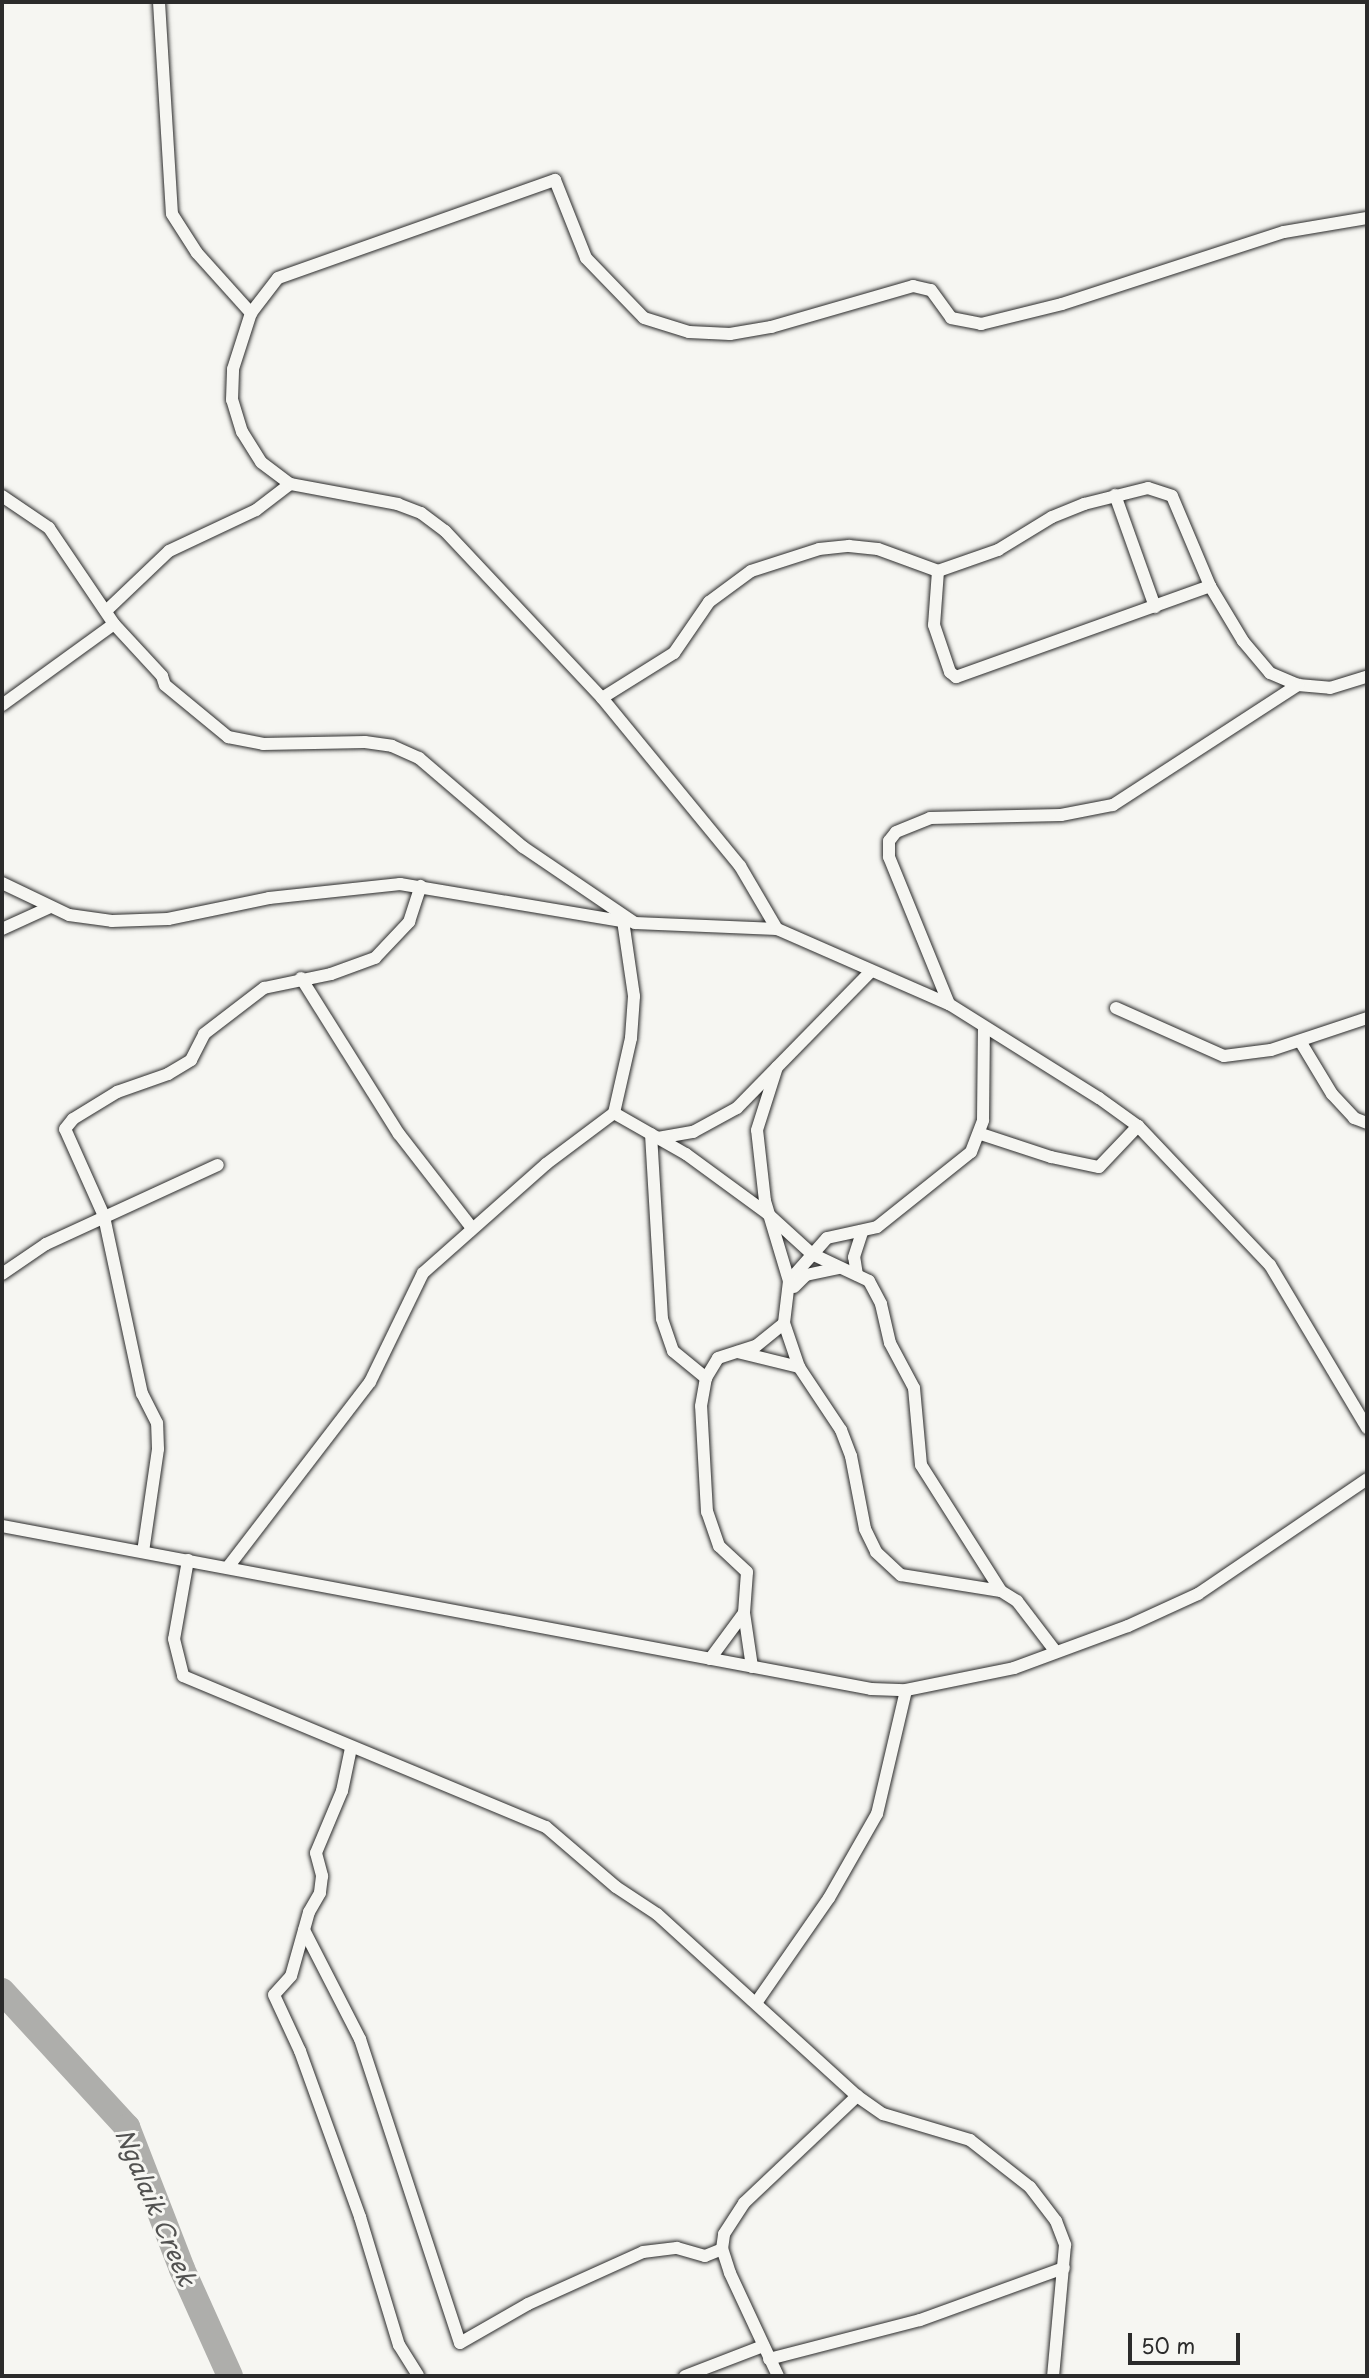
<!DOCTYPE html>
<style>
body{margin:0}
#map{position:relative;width:1369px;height:2378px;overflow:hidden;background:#f6f6f2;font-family:"Playpen Sans",sans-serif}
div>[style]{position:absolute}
.river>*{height:26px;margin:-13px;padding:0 13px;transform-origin:13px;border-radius:13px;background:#aeaeab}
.roads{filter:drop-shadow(0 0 2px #2b2b2b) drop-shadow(0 0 2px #2b2b2b)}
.street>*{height:12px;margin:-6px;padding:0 6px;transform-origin:6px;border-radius:6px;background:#f6f6f2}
span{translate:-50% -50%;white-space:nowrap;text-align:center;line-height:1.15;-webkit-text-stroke:6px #f6f6f2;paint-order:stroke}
.water-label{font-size:24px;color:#525251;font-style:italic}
.frame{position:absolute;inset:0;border:4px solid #2b2b2b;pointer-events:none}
.scale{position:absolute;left:1128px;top:2333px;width:112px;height:32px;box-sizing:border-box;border:4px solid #2b2b2b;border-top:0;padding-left:9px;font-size:21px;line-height:24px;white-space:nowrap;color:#2b2b2b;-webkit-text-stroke:5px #f6f6f2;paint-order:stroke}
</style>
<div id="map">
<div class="river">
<div style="left:2px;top:1991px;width:185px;rotate:47.4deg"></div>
<div style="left:127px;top:2127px;width:152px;rotate:68.8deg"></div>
<div style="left:182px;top:2269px;width:117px;rotate:65.8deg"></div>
</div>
<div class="roads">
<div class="street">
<div style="left:159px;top:2px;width:212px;rotate:86.5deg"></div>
<div style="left:172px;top:214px;width:46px;rotate:57.3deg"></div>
<div style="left:197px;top:253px;width:81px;rotate:48deg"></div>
<div style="left:1115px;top:495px;width:119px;rotate:70.3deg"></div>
<div style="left:2px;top:496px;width:57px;rotate:34.2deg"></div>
<div style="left:49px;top:528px;width:116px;rotate:55.9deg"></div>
<div style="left:114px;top:624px;width:71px;rotate:47.3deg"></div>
<div style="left:162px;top:676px;width:9px;rotate:72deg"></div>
<div style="left:165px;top:685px;width:82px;rotate:39.5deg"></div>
<div style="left:228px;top:737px;width:36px;rotate:11deg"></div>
<div style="left:263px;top:744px;width:102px;rotate:-1.1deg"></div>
<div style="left:365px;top:742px;width:27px;rotate:8deg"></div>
<div style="left:392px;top:746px;width:30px;rotate:24deg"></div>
<div style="left:419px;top:758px;width:137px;rotate:40.6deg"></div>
<div style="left:523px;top:847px;width:135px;rotate:34.2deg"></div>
<div style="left:635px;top:923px;width:142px;rotate:2.4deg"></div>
<div style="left:777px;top:929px;width:188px;rotate:23.6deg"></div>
<div style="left:949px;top:1004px;width:177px;rotate:32.1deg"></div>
<div style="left:1099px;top:1098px;width:48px;rotate:35.7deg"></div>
<div style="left:1138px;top:1126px;width:192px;rotate:46.5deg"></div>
<div style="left:1270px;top:1265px;width:190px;rotate:59.2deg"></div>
<div style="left:938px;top:571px;width:54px;rotate:94.2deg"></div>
<div style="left:934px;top:625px;width:50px;rotate:71.2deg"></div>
<div style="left:950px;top:672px;width:8px;rotate:40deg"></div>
<div style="left:956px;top:677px;width:270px;rotate:-19.7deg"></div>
<div style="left:106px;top:611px;width:87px;rotate:-43.6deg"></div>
<div style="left:169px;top:551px;width:96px;rotate:-25.2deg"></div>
<div style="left:256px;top:510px;width:43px;rotate:-37.4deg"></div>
<div style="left:602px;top:698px;width:85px;rotate:-32deg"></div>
<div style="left:674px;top:653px;width:62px;rotate:-55.5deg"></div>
<div style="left:709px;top:602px;width:52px;rotate:-36.4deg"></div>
<div style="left:751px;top:571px;width:71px;rotate:-17.9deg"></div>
<div style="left:819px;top:549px;width:30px;rotate:-6deg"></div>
<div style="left:849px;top:546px;width:29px;rotate:6deg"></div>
<div style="left:878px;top:549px;width:64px;rotate:20.1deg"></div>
<div style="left:938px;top:571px;width:64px;rotate:-19.3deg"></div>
<div style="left:998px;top:550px;width:63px;rotate:-31.4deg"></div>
<div style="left:1052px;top:517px;width:35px;rotate:-22deg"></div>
<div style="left:1084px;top:504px;width:66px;rotate:-14deg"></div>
<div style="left:1148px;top:488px;width:25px;rotate:18deg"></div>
<div style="left:1172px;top:496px;width:98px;rotate:67.1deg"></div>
<div style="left:1210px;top:586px;width:64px;rotate:59deg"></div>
<div style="left:1243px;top:641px;width:42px;rotate:49.8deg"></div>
<div style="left:1270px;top:673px;width:30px;rotate:23deg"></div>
<div style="left:1298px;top:685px;width:32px;rotate:5deg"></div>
<div style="left:1330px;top:688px;width:39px;rotate:-17deg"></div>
<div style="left:2px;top:705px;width:138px;rotate:-35.9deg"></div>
<div style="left:2px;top:883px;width:74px;rotate:25.5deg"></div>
<div style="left:69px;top:915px;width:43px;rotate:7.9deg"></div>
<div style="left:112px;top:921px;width:56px;rotate:-2deg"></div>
<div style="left:168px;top:919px;width:103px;rotate:-11.7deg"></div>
<div style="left:269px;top:898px;width:132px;rotate:-6.1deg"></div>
<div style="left:400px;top:884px;width:231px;rotate:9.5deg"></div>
<div style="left:2px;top:929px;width:51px;rotate:-24.5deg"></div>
<div style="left:777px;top:929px;width:73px;rotate:-120.4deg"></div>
<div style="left:740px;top:866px;width:217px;rotate:-129.4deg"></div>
<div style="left:602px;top:698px;width:229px;rotate:-133.2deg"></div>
<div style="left:445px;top:531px;width:30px;rotate:-143deg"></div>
<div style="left:421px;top:513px;width:25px;rotate:-159deg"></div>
<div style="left:398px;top:504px;width:110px;rotate:-169.5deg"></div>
<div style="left:290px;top:484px;width:36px;rotate:-143deg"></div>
<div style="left:261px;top:462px;width:36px;rotate:-122deg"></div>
<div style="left:242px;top:432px;width:34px;rotate:-107deg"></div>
<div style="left:232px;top:400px;width:31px;rotate:-88deg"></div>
<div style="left:233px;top:369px;width:59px;rotate:-72.2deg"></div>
<div style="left:251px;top:313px;width:44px;rotate:-52.4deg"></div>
<div style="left:278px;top:278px;width:294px;rotate:-19.5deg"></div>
<div style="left:555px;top:180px;width:84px;rotate:68.3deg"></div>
<div style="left:586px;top:258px;width:83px;rotate:46deg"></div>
<div style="left:644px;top:318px;width:47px;rotate:17.3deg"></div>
<div style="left:689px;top:332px;width:41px;rotate:2.8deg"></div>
<div style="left:730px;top:334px;width:42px;rotate:-9.7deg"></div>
<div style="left:771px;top:327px;width:148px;rotate:-16.1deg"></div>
<div style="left:913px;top:286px;width:18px;rotate:13deg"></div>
<div style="left:931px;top:290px;width:34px;rotate:54deg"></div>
<div style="left:951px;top:318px;width:31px;rotate:11deg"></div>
<div style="left:981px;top:324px;width:83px;rotate:-13.9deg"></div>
<div style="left:1062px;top:304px;width:233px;rotate:-18deg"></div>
<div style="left:1284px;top:232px;width:84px;rotate:-9.6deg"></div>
<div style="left:301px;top:978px;width:184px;rotate:57.9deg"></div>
<div style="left:399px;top:1134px;width:119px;rotate:52.2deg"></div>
<div style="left:949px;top:1004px;width:159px;rotate:-112.2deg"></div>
<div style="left:889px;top:857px;width:16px;rotate:-90deg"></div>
<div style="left:889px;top:841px;width:11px;rotate:-52deg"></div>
<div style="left:896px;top:832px;width:37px;rotate:-22deg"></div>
<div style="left:930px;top:818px;width:131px;rotate:-1.3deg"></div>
<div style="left:1061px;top:815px;width:53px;rotate:-10.9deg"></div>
<div style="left:1113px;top:805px;width:221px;rotate:-33deg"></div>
<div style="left:1116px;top:1008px;width:118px;rotate:24deg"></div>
<div style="left:1224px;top:1056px;width:47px;rotate:-7.3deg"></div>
<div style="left:1271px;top:1050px;width:101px;rotate:-18.4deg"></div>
<div style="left:1300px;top:1041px;width:62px;rotate:58.9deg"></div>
<div style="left:1332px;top:1094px;width:33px;rotate:47deg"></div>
<div style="left:1354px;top:1118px;width:14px;rotate:21deg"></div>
<div style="left:614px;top:1113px;width:83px;rotate:29.7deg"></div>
<div style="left:686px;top:1154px;width:102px;rotate:36.2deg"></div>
<div style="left:768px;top:1214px;width:59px;rotate:42.3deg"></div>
<div style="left:812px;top:1254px;width:63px;rotate:25.3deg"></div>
<div style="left:869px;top:1281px;width:26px;rotate:62deg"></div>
<div style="left:881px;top:1304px;width:40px;rotate:77deg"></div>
<div style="left:890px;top:1343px;width:51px;rotate:61.9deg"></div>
<div style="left:914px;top:1388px;width:77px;rotate:84.8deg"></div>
<div style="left:921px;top:1465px;width:149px;rotate:57.6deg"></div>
<div style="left:651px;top:1134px;width:185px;rotate:86.6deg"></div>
<div style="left:662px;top:1319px;width:34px;rotate:71deg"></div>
<div style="left:673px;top:1351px;width:43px;rotate:39.3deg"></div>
<div style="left:981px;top:1134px;width:74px;rotate:18.2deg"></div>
<div style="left:1051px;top:1157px;width:49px;rotate:11.8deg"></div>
<div style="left:1099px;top:1167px;width:57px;rotate:-46.4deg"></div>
<div style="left:658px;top:1138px;width:36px;rotate:-10deg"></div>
<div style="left:693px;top:1132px;width:50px;rotate:-28.6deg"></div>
<div style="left:737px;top:1108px;width:189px;rotate:-45.6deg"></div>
<div style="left:2px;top:1274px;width:53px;rotate:-34.3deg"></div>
<div style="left:46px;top:1244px;width:189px;rotate:-24.7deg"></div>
<div style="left:857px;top:1275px;width:18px;rotate:-99deg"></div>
<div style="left:854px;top:1257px;width:25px;rotate:-72deg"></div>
<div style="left:789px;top:1281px;width:57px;rotate:-48.5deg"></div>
<div style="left:827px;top:1238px;width:51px;rotate:-12.4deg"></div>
<div style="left:877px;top:1227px;width:120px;rotate:-38.6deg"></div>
<div style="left:971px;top:1152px;width:34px;rotate:-69deg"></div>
<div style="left:983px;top:1120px;width:92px;rotate:-89.4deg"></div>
<div style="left:794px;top:1287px;width:17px;rotate:-45deg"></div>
<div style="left:806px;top:1275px;width:34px;rotate:-12deg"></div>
<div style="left:784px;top:1323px;width:46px;rotate:71.2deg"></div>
<div style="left:799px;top:1367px;width:76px;rotate:56.3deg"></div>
<div style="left:841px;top:1430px;width:28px;rotate:69deg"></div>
<div style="left:851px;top:1456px;width:74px;rotate:79.1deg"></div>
<div style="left:865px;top:1529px;width:25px;rotate:64deg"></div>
<div style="left:876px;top:1552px;width:34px;rotate:43deg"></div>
<div style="left:901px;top:1575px;width:101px;rotate:9.1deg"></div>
<div style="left:1001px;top:1591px;width:19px;rotate:32deg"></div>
<div style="left:1017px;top:1601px;width:64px;rotate:52.6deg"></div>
<div style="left:738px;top:1352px;width:63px;rotate:13.8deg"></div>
<div style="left:2px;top:1526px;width:884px;rotate:10.62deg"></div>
<div style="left:871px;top:1689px;width:35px;rotate:2deg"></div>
<div style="left:906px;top:1690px;width:110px;rotate:-11.5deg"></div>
<div style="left:1014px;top:1668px;width:121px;rotate:-20.2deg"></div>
<div style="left:1128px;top:1626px;width:77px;rotate:-24.6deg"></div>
<div style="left:1198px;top:1594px;width:204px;rotate:-34.2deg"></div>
<div style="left:143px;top:1552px;width:104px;rotate:-81.7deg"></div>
<div style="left:158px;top:1449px;width:26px;rotate:-92deg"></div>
<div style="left:157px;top:1423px;width:33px;rotate:-117deg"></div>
<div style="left:142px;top:1394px;width:182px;rotate:-102.1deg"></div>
<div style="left:104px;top:1216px;width:95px;rotate:-114.1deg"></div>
<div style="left:65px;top:1129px;width:13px;rotate:-51deg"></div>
<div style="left:73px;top:1119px;width:52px;rotate:-31.5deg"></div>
<div style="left:117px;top:1092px;width:54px;rotate:-19.4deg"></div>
<div style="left:168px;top:1074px;width:27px;rotate:-31deg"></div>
<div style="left:191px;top:1060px;width:29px;rotate:-63deg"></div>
<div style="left:204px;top:1034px;width:76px;rotate:-37.5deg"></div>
<div style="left:264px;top:988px;width:68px;rotate:-11.8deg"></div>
<div style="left:331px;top:974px;width:47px;rotate:-20deg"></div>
<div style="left:375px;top:958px;width:50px;rotate:-46.6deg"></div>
<div style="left:409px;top:922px;width:38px;rotate:-72deg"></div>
<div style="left:188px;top:1560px;width:80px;rotate:100deg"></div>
<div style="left:174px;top:1639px;width:38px;rotate:76deg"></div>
<div style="left:183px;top:1676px;width:393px;rotate:22.6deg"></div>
<div style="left:546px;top:1827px;width:92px;rotate:40.6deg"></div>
<div style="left:616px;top:1887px;width:49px;rotate:33.4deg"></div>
<div style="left:657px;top:1914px;width:270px;rotate:42.3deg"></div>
<div style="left:857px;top:2096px;width:32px;rotate:35deg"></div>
<div style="left:883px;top:2114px;width:91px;rotate:16.6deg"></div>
<div style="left:970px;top:2140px;width:76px;rotate:38.1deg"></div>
<div style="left:1030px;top:2187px;width:43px;rotate:52.6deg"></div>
<div style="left:1056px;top:2221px;width:26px;rotate:69deg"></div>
<div style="left:1065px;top:2245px;width:132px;rotate:95.2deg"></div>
<div style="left:228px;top:1567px;width:233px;rotate:-52.5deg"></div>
<div style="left:370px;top:1382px;width:121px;rotate:-64.1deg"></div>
<div style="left:423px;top:1273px;width:164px;rotate:-41.5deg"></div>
<div style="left:546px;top:1164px;width:85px;rotate:-36.9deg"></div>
<div style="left:614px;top:1113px;width:77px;rotate:-77.2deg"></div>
<div style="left:631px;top:1038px;width:42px;rotate:-85.9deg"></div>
<div style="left:634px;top:996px;width:76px;rotate:-98.3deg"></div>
<div style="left:710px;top:1659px;width:57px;rotate:-53.5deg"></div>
<div style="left:752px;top:1667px;width:55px;rotate:-98.4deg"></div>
<div style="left:744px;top:1613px;width:41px;rotate:-85.8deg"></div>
<div style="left:747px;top:1572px;width:38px;rotate:-137deg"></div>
<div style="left:719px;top:1546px;width:36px;rotate:-109deg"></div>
<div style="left:707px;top:1512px;width:106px;rotate:-93.2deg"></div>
<div style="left:701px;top:1406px;width:28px;rotate:-80deg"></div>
<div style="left:706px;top:1378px;width:23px;rotate:-59deg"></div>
<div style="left:718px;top:1358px;width:40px;rotate:-18deg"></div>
<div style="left:756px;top:1346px;width:36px;rotate:-39deg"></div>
<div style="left:784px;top:1323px;width:42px;rotate:-83.2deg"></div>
<div style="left:789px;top:1281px;width:84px;rotate:-106.7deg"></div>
<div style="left:765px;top:1201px;width:71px;rotate:-96.4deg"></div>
<div style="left:757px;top:1130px;width:66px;rotate:-72.4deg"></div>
<div style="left:351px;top:1748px;width:44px;rotate:101.8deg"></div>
<div style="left:342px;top:1791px;width:67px;rotate:112.8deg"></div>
<div style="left:316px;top:1853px;width:24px;rotate:75deg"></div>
<div style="left:322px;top:1876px;width:17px;rotate:97deg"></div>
<div style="left:320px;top:1893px;width:22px;rotate:120deg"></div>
<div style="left:309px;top:1912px;width:66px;rotate:105.7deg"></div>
<div style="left:291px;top:1976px;width:25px;rotate:132deg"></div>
<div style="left:274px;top:1995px;width:62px;rotate:65.1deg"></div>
<div style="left:300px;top:2051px;width:177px;rotate:70.1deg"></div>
<div style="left:360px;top:2217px;width:134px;rotate:73.1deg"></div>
<div style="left:399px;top:2345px;width:36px;rotate:58deg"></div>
<div style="left:304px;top:1930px;width:123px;rotate:62.8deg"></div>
<div style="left:360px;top:2039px;width:320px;rotate:71.8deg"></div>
<div style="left:460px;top:2343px;width:78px;rotate:-29.8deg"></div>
<div style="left:528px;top:2304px;width:126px;rotate:-24.3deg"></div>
<div style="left:643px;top:2252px;width:34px;rotate:-7deg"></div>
<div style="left:677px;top:2248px;width:29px;rotate:16deg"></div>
<div style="left:705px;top:2256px;width:18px;rotate:-22deg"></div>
<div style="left:756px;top:2003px;width:128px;rotate:-55.2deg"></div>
<div style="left:829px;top:1898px;width:97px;rotate:-60.3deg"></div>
<div style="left:877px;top:1814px;width:127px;rotate:-76.8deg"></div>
<div style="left:769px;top:2359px;width:156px;rotate:-14.5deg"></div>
<div style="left:920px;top:2320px;width:153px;rotate:-19.9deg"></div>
<div style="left:685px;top:2376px;width:84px;rotate:-21deg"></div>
<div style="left:778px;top:2376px;width:114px;rotate:-115deg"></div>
<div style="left:730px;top:2273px;width:25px;rotate:-108deg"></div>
<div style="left:722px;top:2249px;width:15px;rotate:-82deg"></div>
<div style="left:724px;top:2234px;width:37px;rotate:-57deg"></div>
<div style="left:744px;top:2203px;width:156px;rotate:-43.4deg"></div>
</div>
</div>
<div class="water-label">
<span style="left:156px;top:2207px;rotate:67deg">Ngalaik Creek</span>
</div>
<div class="frame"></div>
<div class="scale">50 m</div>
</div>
